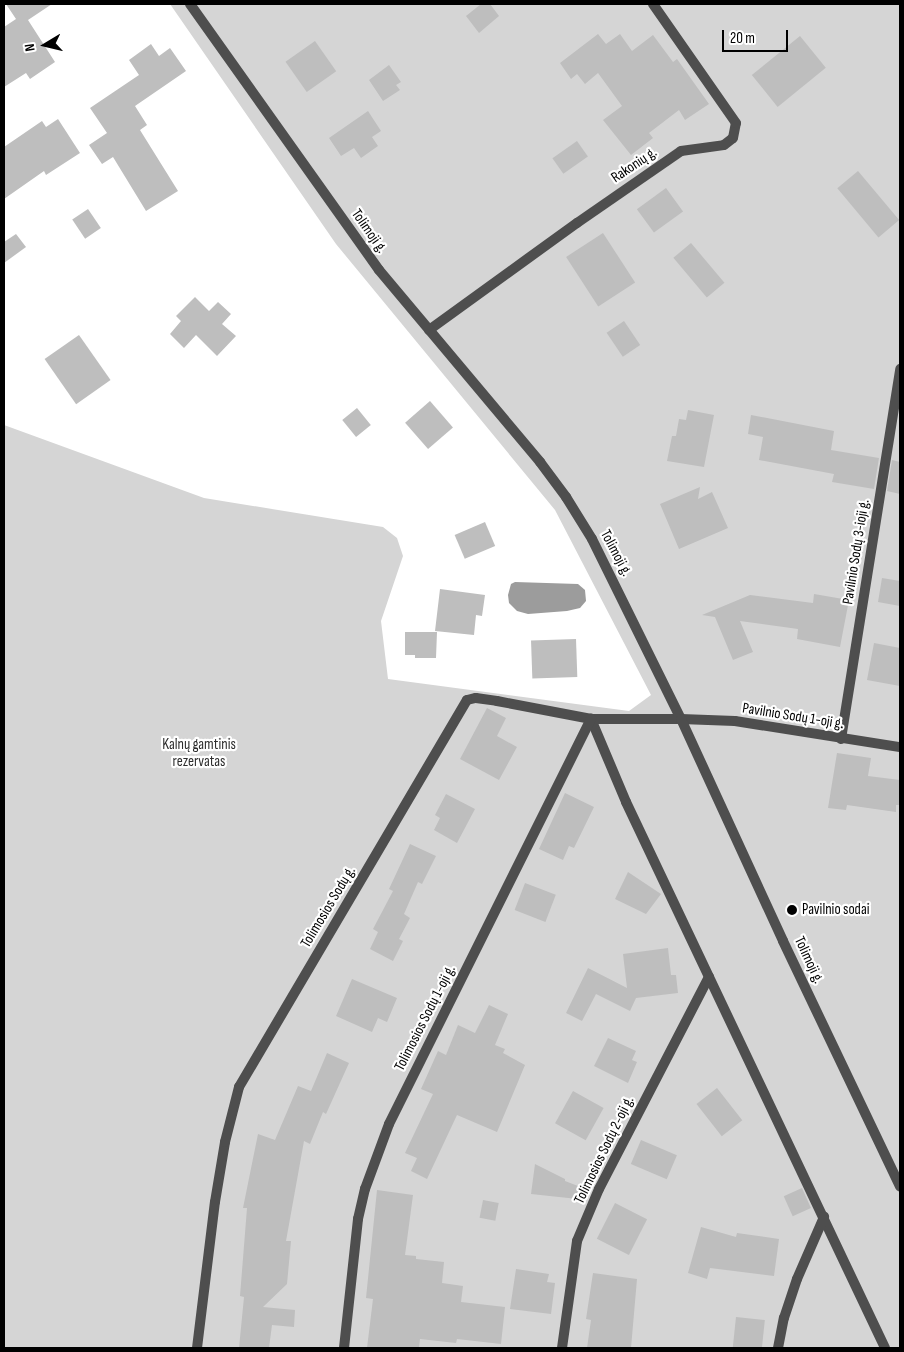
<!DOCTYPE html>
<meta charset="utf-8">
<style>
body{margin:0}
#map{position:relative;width:904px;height:1352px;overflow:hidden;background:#fff;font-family:"Sofia Sans Condensed",sans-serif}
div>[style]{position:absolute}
.green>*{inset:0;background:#d5d5d5}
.water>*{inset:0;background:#9c9c9c}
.building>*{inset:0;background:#bebebe;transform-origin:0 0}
.minor>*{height:10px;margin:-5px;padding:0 5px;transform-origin:5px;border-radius:5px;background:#4e4e4e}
.tertiary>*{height:10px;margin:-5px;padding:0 5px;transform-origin:5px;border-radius:5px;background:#4e4e4e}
.dots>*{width:14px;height:14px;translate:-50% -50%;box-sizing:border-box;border:2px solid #fff;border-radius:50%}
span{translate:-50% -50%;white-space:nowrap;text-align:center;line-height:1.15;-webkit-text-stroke:4.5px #fff;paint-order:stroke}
.street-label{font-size:15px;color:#000}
.park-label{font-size:15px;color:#2c2c2c}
.poi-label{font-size:15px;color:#000}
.left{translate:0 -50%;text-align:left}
.frame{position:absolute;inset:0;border:5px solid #000;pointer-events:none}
.north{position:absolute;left:20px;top:20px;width:50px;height:50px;-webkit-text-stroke:4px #fff;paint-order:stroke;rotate:261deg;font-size:14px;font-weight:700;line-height:20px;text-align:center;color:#000}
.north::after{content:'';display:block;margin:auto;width:18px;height:22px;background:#000;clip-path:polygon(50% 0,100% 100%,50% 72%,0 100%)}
.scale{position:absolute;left:722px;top:30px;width:66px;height:22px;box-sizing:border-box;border:2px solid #000;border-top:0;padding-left:6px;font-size:15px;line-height:18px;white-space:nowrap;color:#000;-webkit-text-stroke:4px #fff;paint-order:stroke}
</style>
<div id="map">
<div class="green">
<div style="clip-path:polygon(170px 4px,900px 4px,900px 1348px,4px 1348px,4px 425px,204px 498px,383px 527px,397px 538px,403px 556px,381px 621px,388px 679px,629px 711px,651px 695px,555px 510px,336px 244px)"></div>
</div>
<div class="water">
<div style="clip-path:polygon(515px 582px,578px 584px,585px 590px,586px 601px,580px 608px,567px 611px,528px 614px,517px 611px,509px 603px,508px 595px,511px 584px)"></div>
</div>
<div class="building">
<div style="clip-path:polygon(6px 4px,52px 4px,28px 20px,55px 62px,30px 79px,26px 73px,4px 87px,4px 27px,16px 19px)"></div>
<div style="clip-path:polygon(481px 4px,490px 4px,499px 16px,479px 33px,466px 16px)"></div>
<div style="clip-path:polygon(598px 34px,606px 44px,620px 34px,632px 51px,653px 35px,673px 62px,677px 59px,709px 104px,685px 120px,679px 110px,649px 133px,653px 138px,631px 155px,603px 120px,622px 106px,598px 73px,585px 84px,577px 74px,571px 79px,560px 63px)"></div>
<div style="left:800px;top:36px;width:41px;height:62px;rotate:51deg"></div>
<div style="left:315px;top:41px;width:37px;height:36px;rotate:55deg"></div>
<div style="clip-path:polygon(151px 44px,159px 56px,170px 48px,186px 71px,135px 106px,147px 125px,140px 130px,178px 191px,146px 211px,113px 157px,102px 164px,89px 145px,107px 133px,90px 108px,139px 75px,129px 60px)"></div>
<div style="clip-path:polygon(389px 65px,401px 82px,396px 85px,400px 90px,383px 101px,369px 80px)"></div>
<div style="clip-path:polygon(368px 111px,381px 131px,372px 137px,378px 146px,361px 158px,354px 148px,341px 156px,329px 138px)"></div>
<div style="clip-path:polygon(58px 119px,80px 153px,46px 175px,44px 171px,4px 199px,4px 147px,42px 121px,46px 127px)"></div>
<div style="left:577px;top:141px;width:19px;height:30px;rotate:55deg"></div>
<div style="left:858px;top:171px;width:64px;height:27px;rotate:50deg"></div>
<div style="left:666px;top:188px;width:29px;height:36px;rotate:54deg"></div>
<div style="left:88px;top:209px;width:23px;height:19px;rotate:56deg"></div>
<div style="left:603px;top:233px;width:59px;height:44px;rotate:57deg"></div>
<div style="clip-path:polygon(16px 234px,26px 247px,4px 263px,4px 242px)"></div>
<div style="left:691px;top:243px;width:52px;height:23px;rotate:50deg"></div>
<div style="clip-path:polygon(195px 297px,209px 311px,218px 302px,231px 314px,222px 324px,236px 336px,217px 356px,196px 335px,184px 348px,170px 334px,181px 321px,176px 316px)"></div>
<div style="left:624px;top:321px;width:29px;height:21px;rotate:56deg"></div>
<div style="left:79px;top:335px;width:55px;height:42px;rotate:55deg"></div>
<div style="left:430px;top:401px;width:35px;height:33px;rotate:49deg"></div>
<div style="left:357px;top:408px;width:22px;height:19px;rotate:51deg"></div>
<div style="clip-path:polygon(688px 410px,714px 415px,704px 467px,667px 461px,672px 436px,676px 436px,679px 419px,686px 420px)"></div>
<div style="clip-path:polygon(751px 415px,834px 431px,831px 450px,879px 458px,874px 489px,832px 482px,834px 474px,759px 460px,763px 437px,748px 434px)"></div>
<div style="clip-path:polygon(892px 460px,900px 462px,900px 494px,887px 491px)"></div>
<div style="clip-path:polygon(700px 487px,698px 499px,712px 492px,728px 528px,679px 549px,660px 504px)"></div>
<div style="left:485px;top:522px;width:26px;height:33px;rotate:67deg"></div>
<div style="clip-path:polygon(882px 578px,900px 581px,900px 606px,878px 602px)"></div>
<div style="clip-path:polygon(440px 589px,485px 595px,482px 616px,476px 615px,474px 635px,435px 631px)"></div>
<div style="clip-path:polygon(814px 594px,849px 600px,840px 647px,797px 639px,798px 629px,740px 621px,753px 652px,733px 660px,715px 617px,702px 615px,750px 595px,813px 603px)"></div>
<div style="clip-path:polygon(405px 632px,437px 632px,436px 658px,415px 658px,415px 655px,405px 655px)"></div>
<div style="left:576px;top:639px;width:38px;height:45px;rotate:88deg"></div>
<div style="clip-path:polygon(874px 643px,900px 648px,900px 686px,867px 680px)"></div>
<div style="clip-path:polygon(487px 708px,506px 718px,497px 736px,517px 747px,499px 780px,460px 759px)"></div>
<div style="clip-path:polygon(837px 753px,871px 758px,868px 776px,900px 780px,900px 805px,896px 805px,896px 812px,847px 805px,846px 810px,828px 808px)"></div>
<div style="clip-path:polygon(565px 793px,594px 807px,574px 848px,569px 846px,563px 860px,539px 849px)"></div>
<div style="clip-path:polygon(446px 794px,475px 809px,457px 843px,434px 830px,440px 818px,435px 815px)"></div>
<div style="clip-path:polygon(410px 844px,436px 856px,422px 884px,418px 882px,404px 914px,410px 918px,399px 939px,403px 941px,393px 961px,370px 949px,378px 932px,373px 929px,393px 891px,389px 889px)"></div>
<div style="clip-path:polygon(628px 872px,661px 894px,646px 914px,615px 899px)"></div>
<div style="left:525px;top:883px;width:33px;height:29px;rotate:21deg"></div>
<div style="clip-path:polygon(668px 948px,671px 975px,676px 975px,678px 993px,636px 998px,630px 1011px,596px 994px,582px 1021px,566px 1013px,588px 968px,627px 988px,623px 954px)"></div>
<div style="clip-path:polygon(352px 979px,397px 998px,387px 1022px,378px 1018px,372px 1032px,336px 1016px)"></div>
<div style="clip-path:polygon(489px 1005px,508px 1014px,495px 1045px,505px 1049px,503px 1053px,525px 1065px,497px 1132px,457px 1115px,427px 1179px,411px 1171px,417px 1158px,405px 1153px,433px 1094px,421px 1089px,438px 1051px,446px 1055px,458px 1025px,475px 1033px)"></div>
<div style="clip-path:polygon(608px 1038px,636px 1051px,632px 1060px,637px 1062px,628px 1083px,594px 1066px)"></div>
<div style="clip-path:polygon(327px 1053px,349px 1063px,326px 1114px,323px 1112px,310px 1144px,304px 1141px,286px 1241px,291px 1241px,287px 1284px,263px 1307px,295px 1310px,294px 1327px,272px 1325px,269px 1348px,239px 1348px,244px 1297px,240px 1296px,247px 1208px,243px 1208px,258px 1134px,275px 1140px,298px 1086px,311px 1091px)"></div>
<div style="left:717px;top:1088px;width:41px;height:26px;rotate:52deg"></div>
<div style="left:573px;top:1091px;width:35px;height:37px;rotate:29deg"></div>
<div style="left:641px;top:1140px;width:39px;height:26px;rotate:23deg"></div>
<div style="clip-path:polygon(535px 1164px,565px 1179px,565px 1181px,591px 1191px,587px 1200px,531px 1194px)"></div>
<div style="left:802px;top:1188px;width:22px;height:20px;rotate:66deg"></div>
<div style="clip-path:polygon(377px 1190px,413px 1195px,405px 1255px,416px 1256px,416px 1259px,444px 1262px,442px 1283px,463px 1286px,461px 1302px,505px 1307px,501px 1344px,457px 1339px,456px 1343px,420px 1339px,419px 1348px,367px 1348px,373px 1299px,366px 1298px)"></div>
<div style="left:483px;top:1200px;width:16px;height:18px;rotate:11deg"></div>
<div style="left:615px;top:1203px;width:36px;height:40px;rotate:27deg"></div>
<div style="clip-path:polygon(701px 1227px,736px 1237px,737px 1233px,779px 1239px,774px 1276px,710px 1268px,707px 1279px,688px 1273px)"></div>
<div style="clip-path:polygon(516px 1269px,549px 1274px,547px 1282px,555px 1283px,551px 1314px,510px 1309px)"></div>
<div style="clip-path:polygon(593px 1273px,637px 1279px,631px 1348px,587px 1348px,591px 1320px,586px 1319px)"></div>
<div style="left:736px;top:1317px;width:29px;height:31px;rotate:6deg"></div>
</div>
<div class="minor">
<div style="left:429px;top:330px;width:183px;rotate:-35.9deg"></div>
<div style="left:577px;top:223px;width:126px;rotate:-34.7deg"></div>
<div style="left:681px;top:151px;width:43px;rotate:-7.9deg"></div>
<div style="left:724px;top:145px;width:11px;rotate:-38deg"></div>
<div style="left:733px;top:138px;width:15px;rotate:-79deg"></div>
<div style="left:736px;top:123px;width:145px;rotate:-124.9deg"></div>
<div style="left:591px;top:719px;width:90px;rotate:67.1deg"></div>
<div style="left:626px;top:802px;width:604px;rotate:64.62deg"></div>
<div style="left:841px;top:739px;width:375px;rotate:-80.9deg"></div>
<div style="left:197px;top:1348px;width:147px;rotate:-83deg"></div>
<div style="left:215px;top:1202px;width:61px;rotate:-80.5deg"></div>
<div style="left:225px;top:1142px;width:57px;rotate:-75.7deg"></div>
<div style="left:239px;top:1087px;width:449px;rotate:-59.5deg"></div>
<div style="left:467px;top:700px;width:9px;rotate:-13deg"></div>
<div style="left:476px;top:698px;width:21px;rotate:8deg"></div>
<div style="left:497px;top:701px;width:96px;rotate:10.8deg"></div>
<div style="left:591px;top:719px;width:90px"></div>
<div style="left:681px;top:719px;width:54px;rotate:2.1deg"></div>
<div style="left:735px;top:721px;width:167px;rotate:9deg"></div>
<div style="left:344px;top:1348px;width:130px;rotate:-83.8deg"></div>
<div style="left:358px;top:1219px;width:31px;rotate:-77deg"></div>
<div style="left:365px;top:1189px;width:69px;rotate:-69.7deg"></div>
<div style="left:389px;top:1124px;width:453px;rotate:-63.5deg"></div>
<div style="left:562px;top:1348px;width:108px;rotate:-82deg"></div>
<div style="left:577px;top:1241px;width:56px;rotate:-67.1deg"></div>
<div style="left:599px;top:1189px;width:239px;rotate:-62.6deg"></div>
<div style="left:778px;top:1348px;width:31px;rotate:-79deg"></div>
<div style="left:784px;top:1318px;width:41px;rotate:-71.6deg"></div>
<div style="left:797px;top:1279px;width:68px;rotate:-66.5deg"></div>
</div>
<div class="tertiary">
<div style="left:190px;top:4px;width:326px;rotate:54.6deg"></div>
<div style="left:379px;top:270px;width:251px;rotate:50deg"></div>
<div style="left:540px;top:462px;width:44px;rotate:53.4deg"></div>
<div style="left:566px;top:497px;width:49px;rotate:58.2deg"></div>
<div style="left:592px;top:539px;width:201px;rotate:63.7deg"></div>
<div style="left:681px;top:719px;width:244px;rotate:65.3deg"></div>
<div style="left:783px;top:941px;width:272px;rotate:64.5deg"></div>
</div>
<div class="dots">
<div style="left:792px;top:910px;background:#000"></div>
</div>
<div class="street-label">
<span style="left:634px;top:165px;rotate:-34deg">Rakonių g.</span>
<span style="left:369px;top:231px;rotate:55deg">Tolimoji g.</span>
<span style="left:856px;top:552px;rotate:-81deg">Pavilnio Sodų 3-ioji g.</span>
<span style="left:616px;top:553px;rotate:62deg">Tolimoji g.</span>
<span style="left:793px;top:716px;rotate:9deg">Pavilnio Sodų 1-oji g.</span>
<span style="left:328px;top:907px;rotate:-59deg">Tolimosios Sodų g.</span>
<span style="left:809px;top:960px;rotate:65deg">Tolimoji g.</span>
<span style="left:425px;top:1018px;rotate:-63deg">Tolimosios Sodų 1-oji g.</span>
<span style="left:604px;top:1150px;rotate:-64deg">Tolimosios Sodų 2-oji g.</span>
</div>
<div class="park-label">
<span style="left:199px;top:753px">Kalnų gamtinis<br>rezervatas</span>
</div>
<div class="poi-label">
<span class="left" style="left:802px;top:910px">Pavilnio sodai</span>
</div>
<div class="frame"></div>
<div class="north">N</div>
<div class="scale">20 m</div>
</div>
